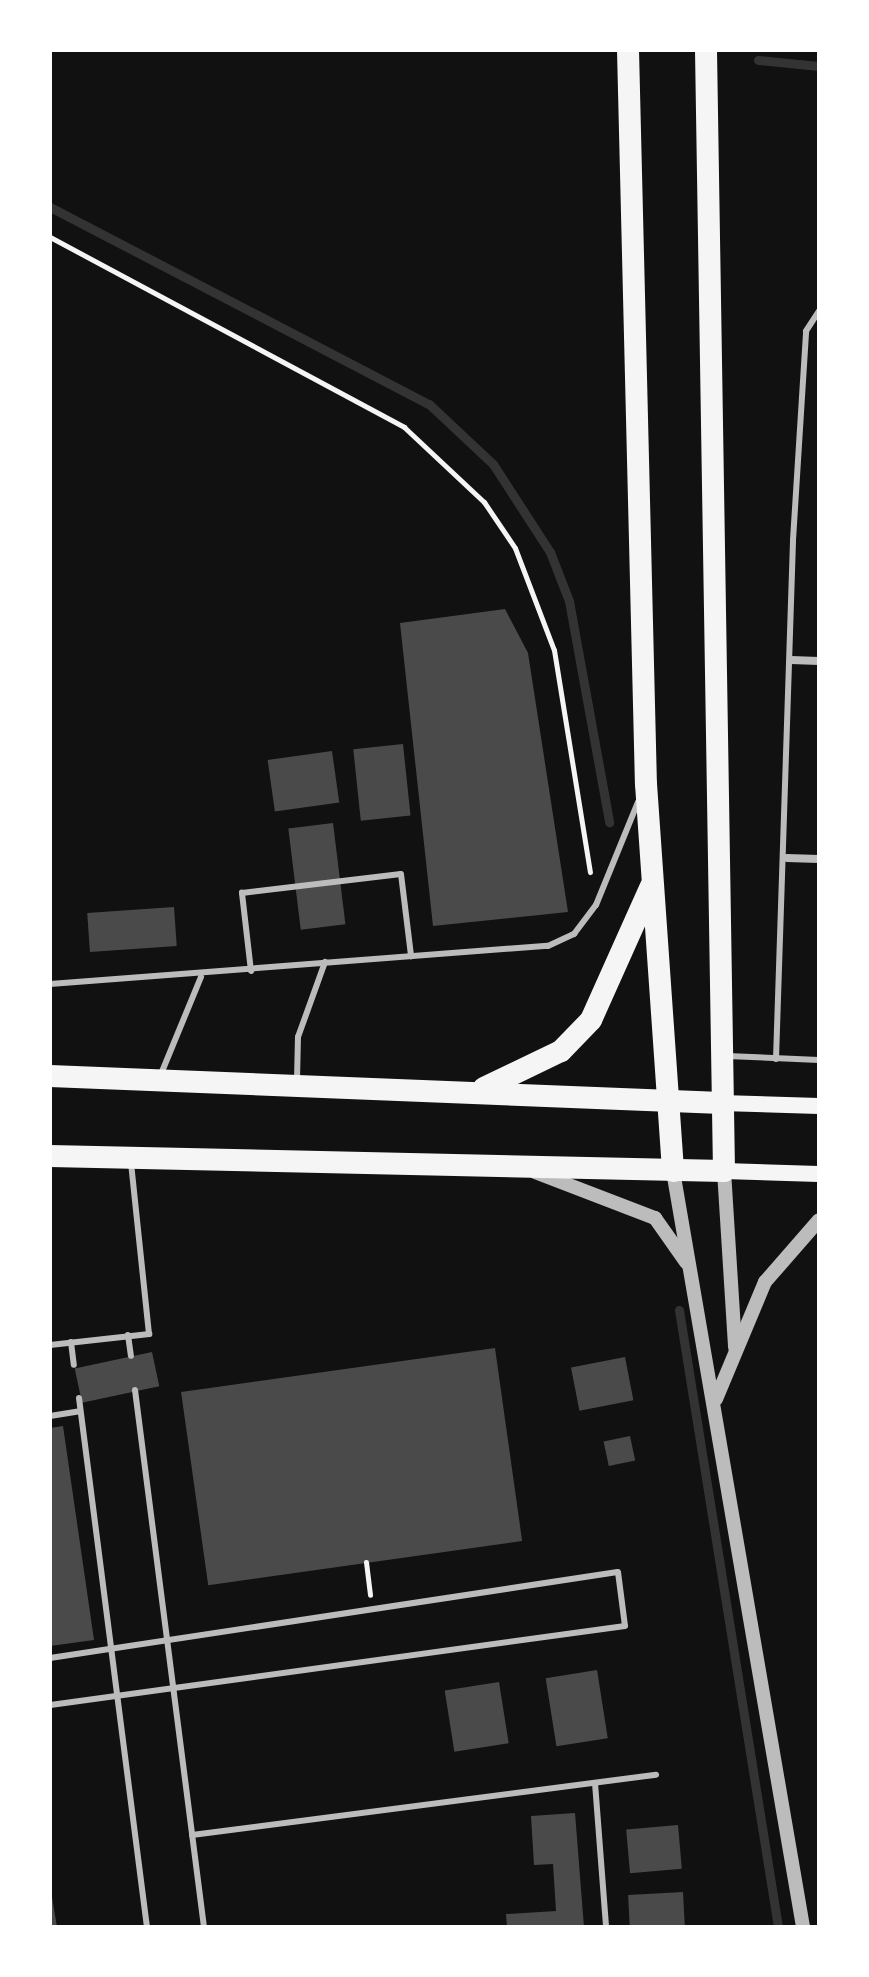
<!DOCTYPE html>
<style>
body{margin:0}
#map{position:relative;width:869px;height:1977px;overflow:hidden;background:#111;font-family:"DM Sans",sans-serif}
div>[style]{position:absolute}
.stream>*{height:9px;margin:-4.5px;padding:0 4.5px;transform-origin:4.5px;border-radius:4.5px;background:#333}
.building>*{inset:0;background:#4a4a4a;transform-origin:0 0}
.path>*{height:5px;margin:-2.5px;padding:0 2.5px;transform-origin:2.5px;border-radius:2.5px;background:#f5f5f5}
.service>*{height:6px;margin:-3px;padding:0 3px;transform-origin:3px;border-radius:3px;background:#bcbcbc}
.minor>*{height:8px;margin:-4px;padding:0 4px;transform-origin:4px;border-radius:4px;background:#bcbcbc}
.tertiary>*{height:14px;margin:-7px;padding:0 7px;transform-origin:7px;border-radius:7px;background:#bcbcbc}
.secondary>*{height:16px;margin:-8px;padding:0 8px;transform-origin:8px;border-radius:8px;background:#f5f5f5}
.trunk>*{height:22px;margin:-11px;padding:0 11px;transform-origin:11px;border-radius:11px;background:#f5f5f5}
span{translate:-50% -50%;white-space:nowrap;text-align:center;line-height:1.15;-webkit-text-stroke:7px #fff;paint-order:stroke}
.frame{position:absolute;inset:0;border:52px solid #fff;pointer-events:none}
</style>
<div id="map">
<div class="stream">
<div style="left:758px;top:60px;width:61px;rotate:5.6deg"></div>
<div style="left:50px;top:207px;width:427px;rotate:27.5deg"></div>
<div style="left:429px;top:404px;width:88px;rotate:43.2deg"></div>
<div style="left:493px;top:464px;width:105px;rotate:57.1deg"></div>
<div style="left:550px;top:552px;width:53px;rotate:68.8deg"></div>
<div style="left:569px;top:601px;width:225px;rotate:79.7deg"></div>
<div style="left:679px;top:1310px;width:625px;rotate:80.88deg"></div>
</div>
<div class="building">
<div style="clip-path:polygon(505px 609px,528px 653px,568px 912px,433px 926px,400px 623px)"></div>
<div style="left:403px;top:744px;width:72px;height:50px;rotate:84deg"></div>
<div style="left:332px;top:751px;width:52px;height:65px;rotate:82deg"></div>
<div style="left:333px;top:823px;width:102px;height:45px;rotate:83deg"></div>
<div style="left:174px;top:907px;width:39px;height:87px;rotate:86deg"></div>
<div style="left:495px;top:1348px;width:195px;height:317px;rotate:82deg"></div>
<div style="left:152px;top:1352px;width:35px;height:79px;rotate:78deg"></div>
<div style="left:625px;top:1357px;width:44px;height:55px;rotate:79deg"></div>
<div style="clip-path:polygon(63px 1426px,94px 1640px,50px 1646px,50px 1428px)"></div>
<div style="left:630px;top:1436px;width:25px;height:27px;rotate:78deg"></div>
<div style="left:597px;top:1670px;width:69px;height:52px;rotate:81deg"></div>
<div style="left:499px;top:1682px;width:62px;height:55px;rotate:81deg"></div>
<div style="clip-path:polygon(575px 1813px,584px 1927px,507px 1927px,506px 1914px,556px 1911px,553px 1864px,534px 1865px,531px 1816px)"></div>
<div style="left:678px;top:1825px;width:44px;height:52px;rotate:85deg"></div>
<div style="left:683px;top:1892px;width:35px;height:55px;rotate:87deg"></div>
<div style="clip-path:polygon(50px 1897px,52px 1897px,57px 1927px,50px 1927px)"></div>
</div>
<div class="path">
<div style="left:50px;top:237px;width:402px;rotate:28.2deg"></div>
<div style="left:404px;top:427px;width:110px;rotate:43.2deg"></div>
<div style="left:484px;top:502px;width:55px;rotate:56deg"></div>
<div style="left:515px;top:548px;width:109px;rotate:69.1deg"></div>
<div style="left:554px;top:650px;width:225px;rotate:80.8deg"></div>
<div style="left:366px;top:1562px;width:33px;rotate:83deg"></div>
</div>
<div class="service">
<div style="left:251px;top:971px;width:79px;rotate:-96.6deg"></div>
<div style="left:242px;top:893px;width:160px;rotate:-6.8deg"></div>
<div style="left:401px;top:874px;width:83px;rotate:83deg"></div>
<div style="left:50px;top:984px;width:499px;rotate:-4.4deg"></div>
<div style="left:548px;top:946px;width:29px;rotate:-25deg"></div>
<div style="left:574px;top:934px;width:36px;rotate:-53deg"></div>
<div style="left:596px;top:905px;width:111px;rotate:-67.8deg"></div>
<div style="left:727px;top:1056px;width:92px;rotate:2.5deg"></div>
<div style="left:776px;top:1059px;width:519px;rotate:-88.12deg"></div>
<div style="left:793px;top:540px;width:209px;rotate:-86.4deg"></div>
<div style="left:806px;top:331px;width:24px;rotate:-57deg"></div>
<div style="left:161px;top:1074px;width:105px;rotate:-67.6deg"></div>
<div style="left:297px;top:1080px;width:43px;rotate:-88.7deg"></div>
<div style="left:298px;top:1037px;width:80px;rotate:-70.2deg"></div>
<div style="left:128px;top:1335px;width:21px;rotate:82deg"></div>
<div style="left:71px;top:1342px;width:23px;rotate:83deg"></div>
<div style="left:50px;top:1345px;width:100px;rotate:-6.3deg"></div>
<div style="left:149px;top:1334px;width:173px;rotate:-96deg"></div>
<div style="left:135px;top:1390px;width:541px;rotate:82.68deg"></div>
<div style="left:79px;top:1398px;width:533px;rotate:82.68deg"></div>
<div style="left:50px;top:1416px;width:30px;rotate:-9deg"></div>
<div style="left:50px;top:1658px;width:574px;rotate:-8.61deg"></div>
<div style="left:618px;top:1572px;width:54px;rotate:82.6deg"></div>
<div style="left:625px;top:1626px;width:580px;rotate:172.18deg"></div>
<div style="left:595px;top:1783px;width:144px;rotate:85.6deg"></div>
<div style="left:192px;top:1835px;width:468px;rotate:-7.4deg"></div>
</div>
<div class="minor">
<div style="left:791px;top:660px;width:28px;rotate:2deg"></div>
<div style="left:787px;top:858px;width:32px;rotate:2deg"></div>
</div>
<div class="tertiary">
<div style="left:673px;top:1171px;width:767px;rotate:80.24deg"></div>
<div style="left:724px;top:1171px;width:177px;rotate:86.4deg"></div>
<div style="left:535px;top:1172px;width:129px;rotate:21deg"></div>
<div style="left:655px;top:1218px;width:54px;rotate:54.8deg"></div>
<div style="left:716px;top:1399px;width:127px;rotate:-67.3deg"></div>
<div style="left:765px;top:1282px;width:82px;rotate:-48.9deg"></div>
</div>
<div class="secondary">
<div style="left:721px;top:1103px;width:98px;rotate:1.8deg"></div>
<div style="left:724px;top:1171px;width:95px;rotate:1.8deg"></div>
</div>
<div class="trunk">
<div style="left:628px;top:50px;width:734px;rotate:88.6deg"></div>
<div style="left:646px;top:784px;width:388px;rotate:86deg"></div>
<div style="left:50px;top:1076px;width:672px;rotate:2.3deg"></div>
<div style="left:484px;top:1088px;width:85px;rotate:-25.7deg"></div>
<div style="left:561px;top:1051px;width:43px;rotate:-45.9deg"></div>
<div style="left:591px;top:1020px;width:145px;rotate:-65.9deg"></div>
<div style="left:50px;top:1156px;width:674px;rotate:1.27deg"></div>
<div style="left:724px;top:1171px;width:1121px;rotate:-90.92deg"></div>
</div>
<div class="frame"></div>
</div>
